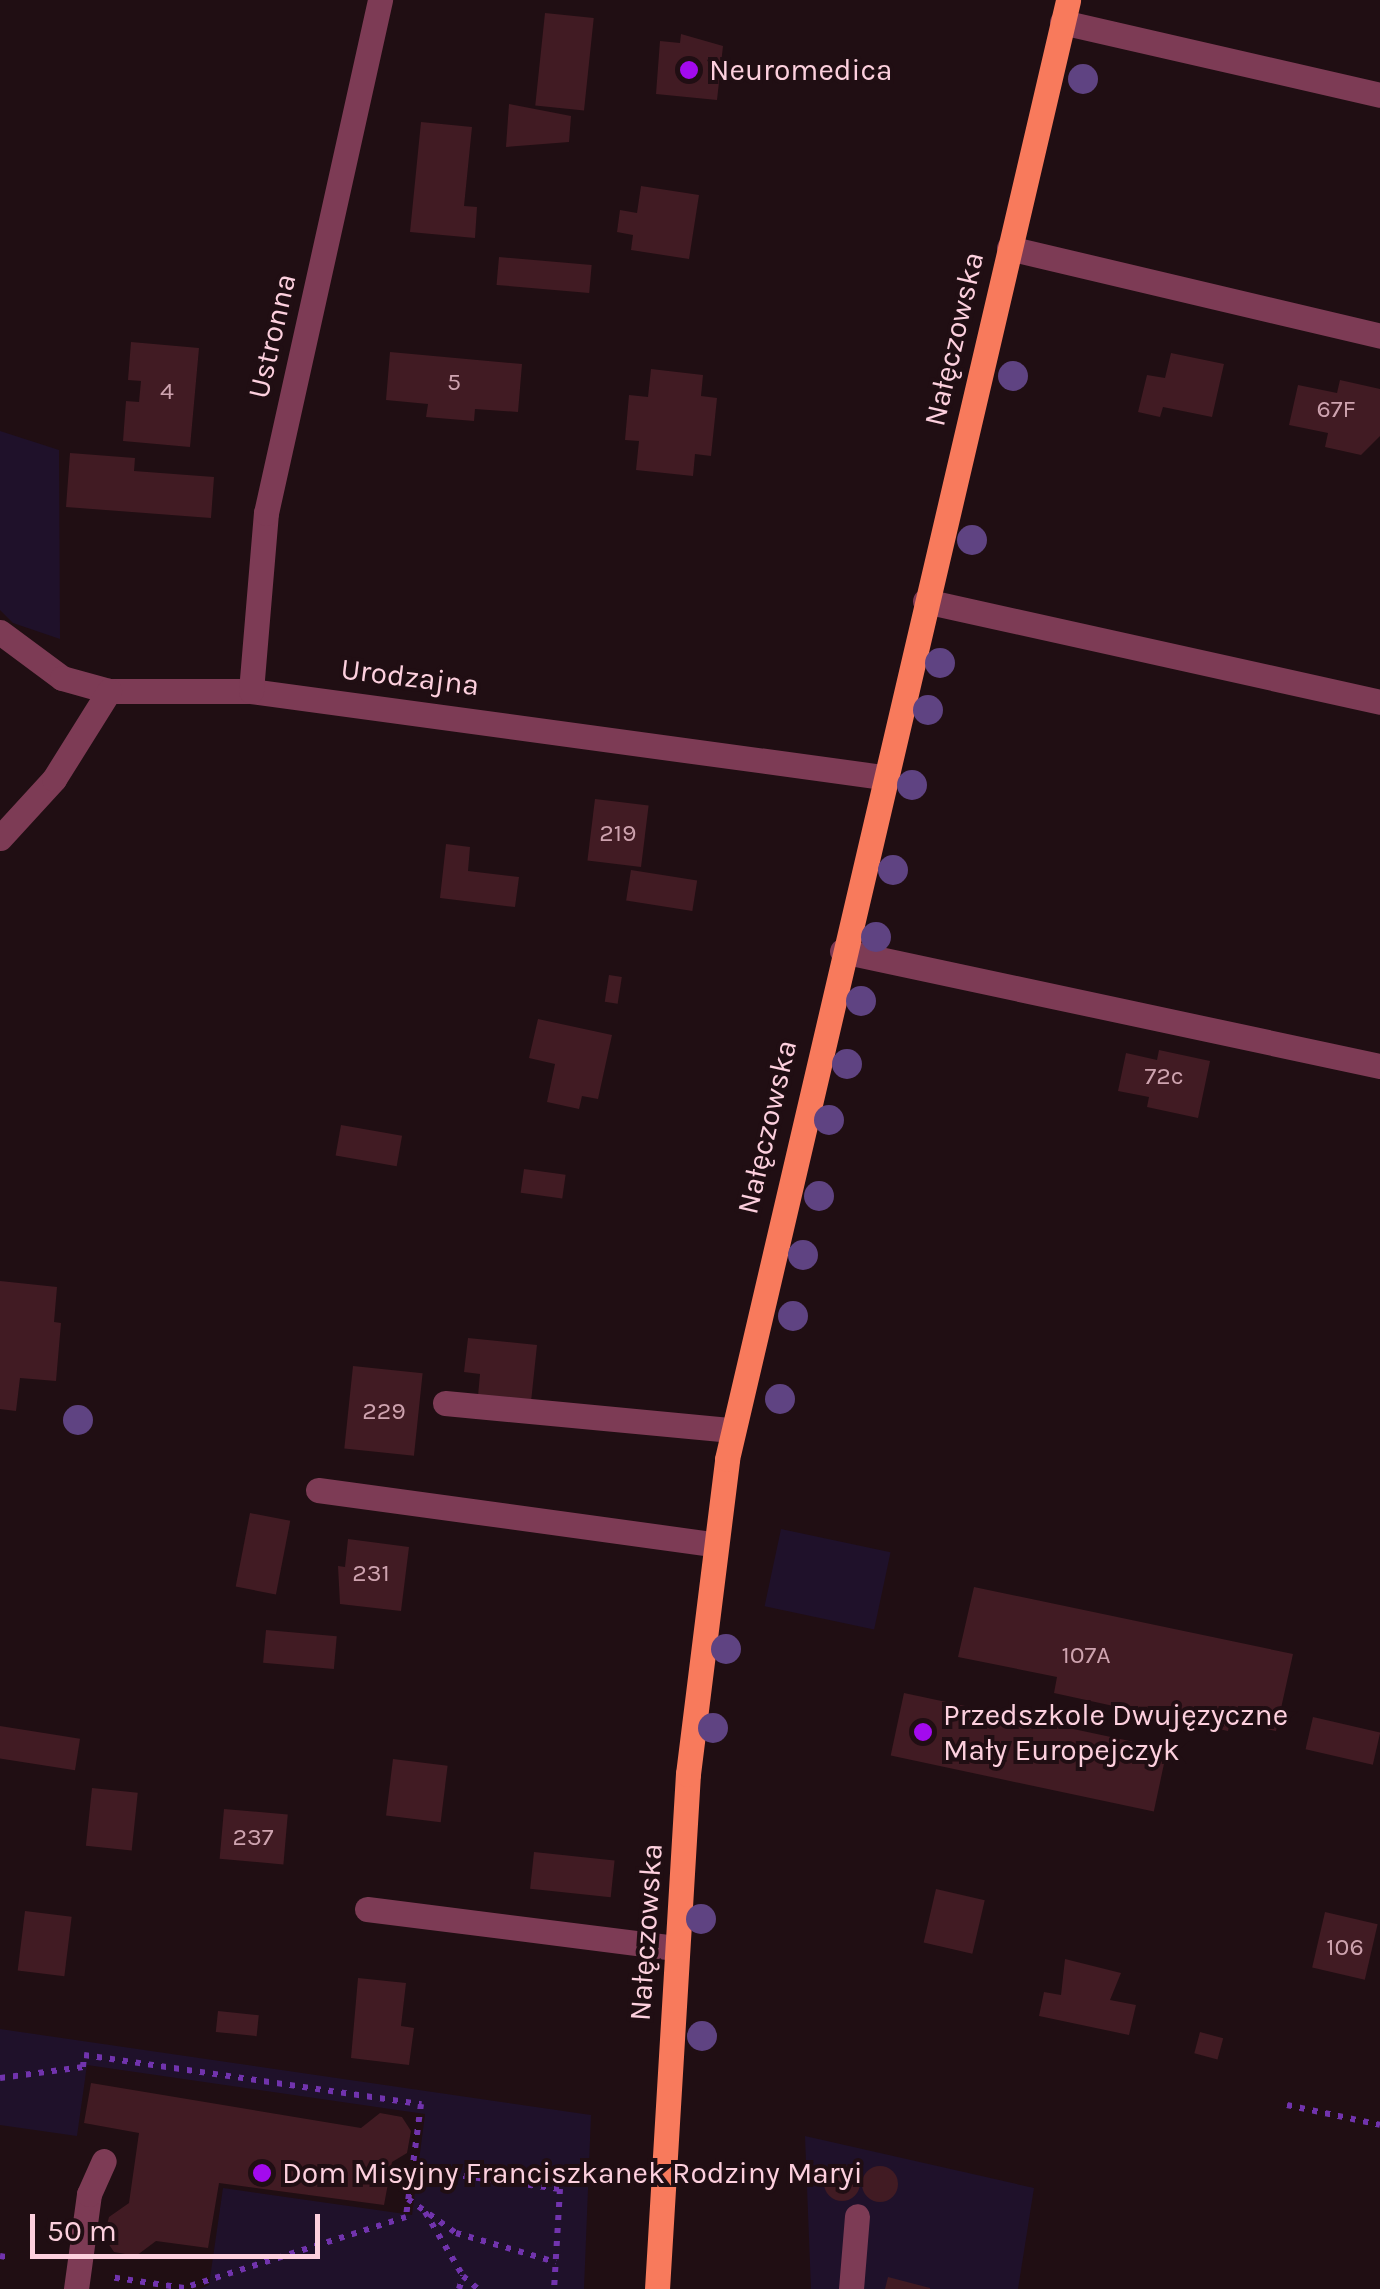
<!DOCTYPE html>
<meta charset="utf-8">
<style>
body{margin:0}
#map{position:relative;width:1380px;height:2289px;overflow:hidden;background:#200e13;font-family:Karla,sans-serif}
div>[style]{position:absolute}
.green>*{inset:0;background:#1f112a;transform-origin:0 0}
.building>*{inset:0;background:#411b23;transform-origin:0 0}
.round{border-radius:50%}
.path>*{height:6px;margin-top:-3px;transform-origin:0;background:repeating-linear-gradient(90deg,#7133ad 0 5px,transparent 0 13px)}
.minor>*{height:25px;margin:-12.5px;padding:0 12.5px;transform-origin:12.5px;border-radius:12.5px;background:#7d3b55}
.major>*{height:25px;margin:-12.5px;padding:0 12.5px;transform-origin:12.5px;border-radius:12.5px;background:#f87a5c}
.trees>*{width:30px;height:30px;margin:-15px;border-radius:50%;background:#5f4382}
.dots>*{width:28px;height:28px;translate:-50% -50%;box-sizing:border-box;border:5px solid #200e13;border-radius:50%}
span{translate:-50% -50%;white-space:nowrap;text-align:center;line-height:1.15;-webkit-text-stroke:8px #200e13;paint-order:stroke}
.number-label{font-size:25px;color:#cea3af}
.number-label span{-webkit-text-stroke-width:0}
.poi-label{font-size:30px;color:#fdd0de}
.left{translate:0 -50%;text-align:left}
.street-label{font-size:30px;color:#fdd0de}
.scale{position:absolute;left:30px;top:2214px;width:290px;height:45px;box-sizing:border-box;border:5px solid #fdd0de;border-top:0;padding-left:12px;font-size:30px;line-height:35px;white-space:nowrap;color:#fdd0de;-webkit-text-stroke:8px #200e13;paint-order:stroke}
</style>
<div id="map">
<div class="green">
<div style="clip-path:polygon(0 431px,59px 450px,60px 639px,13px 623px,0 610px)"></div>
<div style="left:781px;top:1529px;width:112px;height:79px;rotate:12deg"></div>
<div style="clip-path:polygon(0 2029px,591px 2115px,584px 2289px,200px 2289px,209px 2285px,223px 2188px,412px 2215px,425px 2114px,87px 2065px,77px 2136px,0 2125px)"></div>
<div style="clip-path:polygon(805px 2136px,1034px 2188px,1018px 2289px,811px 2289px)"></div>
</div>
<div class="building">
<div style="left:545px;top:13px;width:49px;height:93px;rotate:6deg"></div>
<div style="clip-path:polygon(681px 34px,723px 46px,717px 100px,656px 94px,660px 41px,680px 43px)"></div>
<div style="clip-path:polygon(509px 104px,571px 116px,569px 142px,506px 147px)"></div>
<div style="clip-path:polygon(421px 122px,472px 127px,464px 206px,477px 207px,475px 238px,410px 232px)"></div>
<div style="clip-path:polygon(641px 186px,699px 195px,689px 259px,631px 250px,633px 235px,617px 232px,620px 210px,637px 213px)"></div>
<div style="left:499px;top:257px;width:93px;height:28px;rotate:5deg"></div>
<div style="clip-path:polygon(131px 342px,199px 348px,190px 447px,123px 441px,126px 401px,139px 402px,141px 381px,128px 380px)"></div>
<div style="clip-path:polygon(390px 352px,522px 364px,518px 412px,475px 409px,474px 421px,426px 417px,428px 404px,386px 400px)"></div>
<div style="clip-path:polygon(1171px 353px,1224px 364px,1212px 417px,1163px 407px,1160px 417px,1138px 412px,1147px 375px,1165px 378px)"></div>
<div style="clip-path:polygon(651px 369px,703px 375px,701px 396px,717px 398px,711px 456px,695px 454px,693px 476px,636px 470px,639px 441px,625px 440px,629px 395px,648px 397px)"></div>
<div style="clip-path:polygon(1340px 380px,1380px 389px,1380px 436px,1361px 455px,1325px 447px,1328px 433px,1289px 425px,1298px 385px,1337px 393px)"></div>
<div style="clip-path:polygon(70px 453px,135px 458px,134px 471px,214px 477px,211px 518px,66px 507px)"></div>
<div style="left:595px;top:799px;width:54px;height:62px;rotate:7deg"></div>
<div style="clip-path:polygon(446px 844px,470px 847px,468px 871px,519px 877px,515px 907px,440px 898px)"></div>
<div style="left:631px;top:870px;width:67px;height:31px;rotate:9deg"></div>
<div style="left:609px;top:975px;width:13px;height:27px;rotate:9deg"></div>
<div style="clip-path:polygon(538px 1019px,612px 1035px,598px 1099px,582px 1096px,579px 1109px,547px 1102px,555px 1064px,529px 1058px)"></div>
<div style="clip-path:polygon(1159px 1050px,1210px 1061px,1198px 1118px,1147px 1107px,1149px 1097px,1118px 1091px,1126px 1053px,1157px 1060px)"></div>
<div style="left:341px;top:1125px;width:62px;height:31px;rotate:10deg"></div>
<div style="left:524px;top:1169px;width:42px;height:24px;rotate:8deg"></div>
<div style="clip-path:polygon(0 1281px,57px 1287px,54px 1322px,61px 1323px,56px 1381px,20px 1378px,16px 1411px,0 1409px)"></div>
<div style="clip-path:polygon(468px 1338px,537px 1345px,531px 1402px,478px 1396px,480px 1374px,464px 1372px)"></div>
<div style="left:353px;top:1366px;width:70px;height:83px;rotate:6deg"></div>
<div style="left:250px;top:1513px;width:41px;height:75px;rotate:11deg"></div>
<div style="clip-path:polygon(348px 1539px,409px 1547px,401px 1611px,340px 1604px,338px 1566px,345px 1567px)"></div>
<div style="clip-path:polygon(974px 1587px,1293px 1654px,1276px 1731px,1230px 1721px,1228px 1731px,1054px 1693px,1057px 1677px,958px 1657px)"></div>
<div style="left:266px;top:1630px;width:71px;height:33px;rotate:5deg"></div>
<div style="left:904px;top:1693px;width:269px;height:64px;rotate:12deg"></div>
<div style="left:1313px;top:1717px;width:69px;height:33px;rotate:13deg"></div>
<div style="left:0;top:1726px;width:81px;height:32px;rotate:9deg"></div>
<div style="left:393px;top:1759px;width:55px;height:57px;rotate:7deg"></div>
<div style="left:92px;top:1788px;width:46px;height:58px;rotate:6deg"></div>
<div style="left:224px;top:1809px;width:64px;height:50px;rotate:5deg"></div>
<div style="left:534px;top:1852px;width:81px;height:37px;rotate:6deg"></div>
<div style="left:936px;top:1889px;width:50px;height:55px;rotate:13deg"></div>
<div style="left:25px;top:1911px;width:47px;height:60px;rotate:7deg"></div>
<div style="left:1325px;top:1912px;width:54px;height:57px;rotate:13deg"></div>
<div style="clip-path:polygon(1065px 1959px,1121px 1973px,1110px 2000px,1136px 2005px,1129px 2035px,1039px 2016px,1044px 1992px,1061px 1995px)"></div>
<div style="clip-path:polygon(358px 1978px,406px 1983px,401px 2026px,414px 2028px,409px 2065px,351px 2058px)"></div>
<div style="left:218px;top:2011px;width:41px;height:21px;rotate:6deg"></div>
<div style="left:1200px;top:2032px;width:24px;height:22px;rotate:15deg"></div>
<div style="clip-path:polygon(91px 2083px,361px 2128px,380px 2113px,402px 2117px,411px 2131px,407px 2153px,392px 2162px,384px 2205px,219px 2183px,208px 2248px,156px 2241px,136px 2256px,114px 2252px,104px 2237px,109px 2217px,129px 2203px,139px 2133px,84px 2123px)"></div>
<div class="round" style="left:824px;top:2165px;width:36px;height:36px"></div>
<div class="round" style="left:862px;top:2166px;width:36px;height:36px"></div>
<div style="clip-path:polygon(888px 2277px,930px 2288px,930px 2289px,885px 2289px)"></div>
</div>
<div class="path">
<div style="left:0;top:2078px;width:84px;rotate:-7.5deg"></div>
<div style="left:83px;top:2067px;width:12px;rotate:-85deg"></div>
<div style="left:84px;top:2055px;width:341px;rotate:8.3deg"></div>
<div style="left:421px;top:2104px;width:114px;rotate:97.6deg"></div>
<div style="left:406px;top:2217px;width:233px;rotate:162.3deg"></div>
<div style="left:184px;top:2288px;width:75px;rotate:-171.5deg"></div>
<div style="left:1287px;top:2105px;width:95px;rotate:12.1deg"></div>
<div style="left:412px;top:2169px;width:149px;rotate:7.7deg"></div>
<div style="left:560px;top:2189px;width:100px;rotate:93.4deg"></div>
<div style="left:408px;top:2199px;width:59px;rotate:35.3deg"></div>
<div style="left:456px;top:2233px;width:104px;rotate:16.2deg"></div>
<div style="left:425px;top:2212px;width:74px;rotate:59.3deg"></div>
<div style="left:0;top:2256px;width:11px;rotate:10deg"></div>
<div style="left:459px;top:2289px;width:14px;rotate:-73deg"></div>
<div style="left:463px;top:2276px;width:20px;rotate:41deg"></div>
</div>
<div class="minor">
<div style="left:1062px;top:22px;width:326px;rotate:12.9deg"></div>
<div style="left:1009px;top:248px;width:381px;rotate:13.3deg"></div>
<div style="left:925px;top:601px;width:466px;rotate:12.5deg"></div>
<div style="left:0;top:632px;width:77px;rotate:36.6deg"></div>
<div style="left:62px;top:678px;width:49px;rotate:15.5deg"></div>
<div style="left:109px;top:691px;width:142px"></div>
<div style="left:251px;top:691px;width:638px;rotate:7.75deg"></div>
<div style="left:251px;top:691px;width:179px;rotate:-85.2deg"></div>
<div style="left:266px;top:513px;width:526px;rotate:-77.47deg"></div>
<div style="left:0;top:838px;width:80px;rotate:-47.5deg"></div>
<div style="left:54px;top:779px;width:104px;rotate:-58deg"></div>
<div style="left:842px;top:951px;width:550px;rotate:12.07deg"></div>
<div style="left:445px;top:1403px;width:288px;rotate:5.4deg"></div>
<div style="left:318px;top:1490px;width:400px;rotate:7.8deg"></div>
<div style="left:367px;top:1909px;width:311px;rotate:7.2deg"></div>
<div style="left:76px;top:2289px;width:96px;rotate:-82.2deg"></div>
<div style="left:89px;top:2194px;width:36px;rotate:-66deg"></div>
<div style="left:851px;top:2289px;width:73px;rotate:-85.3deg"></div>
</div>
<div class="major">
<div style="left:657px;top:2289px;width:516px;rotate:-86.56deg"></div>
<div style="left:688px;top:1774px;width:317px;rotate:-82.9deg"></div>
<div style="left:727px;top:1459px;width:1498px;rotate:-76.84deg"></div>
</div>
<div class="trees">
<div style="left:1083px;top:79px"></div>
<div style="left:1013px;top:376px"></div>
<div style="left:972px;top:540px"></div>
<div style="left:940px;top:663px"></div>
<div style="left:928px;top:710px"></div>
<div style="left:912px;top:785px"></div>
<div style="left:893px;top:870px"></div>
<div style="left:876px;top:937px"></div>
<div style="left:861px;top:1001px"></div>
<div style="left:847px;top:1064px"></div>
<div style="left:829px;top:1120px"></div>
<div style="left:819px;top:1196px"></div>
<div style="left:803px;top:1255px"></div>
<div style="left:793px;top:1316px"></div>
<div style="left:780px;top:1399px"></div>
<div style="left:78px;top:1420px"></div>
<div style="left:726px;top:1649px"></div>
<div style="left:713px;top:1728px"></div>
<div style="left:701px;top:1919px"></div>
<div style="left:702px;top:2036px"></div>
</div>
<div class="dots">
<div style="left:689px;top:70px;background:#a30aee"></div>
<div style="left:923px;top:1732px;background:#a30aee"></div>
<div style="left:262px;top:2173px;background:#a30aee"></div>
</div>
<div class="number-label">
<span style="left:454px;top:382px">5</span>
<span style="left:167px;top:391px">4</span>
<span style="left:1336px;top:409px">67F</span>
<span style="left:618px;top:833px">219</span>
<span style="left:1164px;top:1076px">72c</span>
<span style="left:384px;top:1411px">229</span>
<span style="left:371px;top:1573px">231</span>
<span style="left:1086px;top:1655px">107A</span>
<span style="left:253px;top:1837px">237</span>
<span style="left:1345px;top:1947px">106</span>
</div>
<div class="poi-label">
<span class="left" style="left:709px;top:70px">Neuromedica</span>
<span class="left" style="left:943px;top:1732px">Przedszkole Dwujęzyczne<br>Mały Europejczyk</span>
<span class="left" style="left:282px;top:2173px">Dom Misyjny Franciszkanek Rodziny Maryi</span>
</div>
<div class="street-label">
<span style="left:272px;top:336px;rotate:-77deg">Ustronna</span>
<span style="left:954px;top:339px;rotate:-77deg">Nałęczowska</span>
<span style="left:410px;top:677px;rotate:7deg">Urodzajna</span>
<span style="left:767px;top:1127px;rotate:-77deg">Nałęczowska</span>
<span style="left:646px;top:1932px;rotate:-86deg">Nałęczowska</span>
</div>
<div class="scale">50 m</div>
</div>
